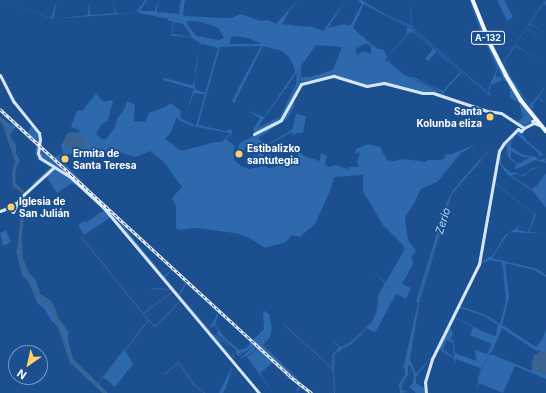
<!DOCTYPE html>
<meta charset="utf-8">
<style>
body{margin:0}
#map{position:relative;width:546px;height:393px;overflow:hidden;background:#1b4f8f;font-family:Inter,sans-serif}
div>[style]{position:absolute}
.green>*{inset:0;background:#2e69ad}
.water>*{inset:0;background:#3c6290}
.stream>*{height:1px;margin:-0.5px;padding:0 0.5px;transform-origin:0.5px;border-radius:0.5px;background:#3c6290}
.river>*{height:2.5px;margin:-1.25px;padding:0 1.25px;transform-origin:1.25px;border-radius:1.25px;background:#3c6290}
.secondary>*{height:3px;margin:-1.5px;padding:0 1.5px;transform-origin:1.5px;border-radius:1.5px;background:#d6e6fa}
.primary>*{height:3.5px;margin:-1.75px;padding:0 1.75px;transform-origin:1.75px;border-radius:1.75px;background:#f0f6ff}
.rail>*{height:2.5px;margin-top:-1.25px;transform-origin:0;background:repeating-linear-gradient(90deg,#1b4f8f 0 3px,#fff 0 6px);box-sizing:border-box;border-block:1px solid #fff}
.dots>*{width:11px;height:11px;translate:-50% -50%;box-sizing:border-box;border:2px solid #1b4f8f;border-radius:50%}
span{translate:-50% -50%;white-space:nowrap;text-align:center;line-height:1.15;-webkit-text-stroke:3.5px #1b4f8f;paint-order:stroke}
.shield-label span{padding:1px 3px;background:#1b4f8f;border:1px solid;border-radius:3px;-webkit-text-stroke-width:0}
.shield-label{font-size:9px;color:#fff;font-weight:700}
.poi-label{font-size:10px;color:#fff;font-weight:700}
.right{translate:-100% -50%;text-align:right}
.left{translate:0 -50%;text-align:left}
.water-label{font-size:11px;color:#b5d3f5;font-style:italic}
.north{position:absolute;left:8px;top:345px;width:40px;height:40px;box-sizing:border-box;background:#1b4f8f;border:1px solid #7695bc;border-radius:50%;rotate:214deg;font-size:11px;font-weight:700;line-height:16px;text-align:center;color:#fff}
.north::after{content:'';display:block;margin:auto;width:14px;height:18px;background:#ffd166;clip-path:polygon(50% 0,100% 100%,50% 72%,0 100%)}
</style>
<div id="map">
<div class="green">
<div style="clip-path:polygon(evenodd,0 0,51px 18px,57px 0,53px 19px,88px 15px,89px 0,90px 15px,115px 13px,113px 0,116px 12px,119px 14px,136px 12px,145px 0,147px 0,140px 11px,155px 11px,158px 0,157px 12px,179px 14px,181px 0,185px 0,183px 15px,186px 16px,224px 18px,232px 18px,240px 14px,261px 21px,268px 20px,276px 24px,292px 6px,301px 0,291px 8px,282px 24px,307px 27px,310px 26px,323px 31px,346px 0,328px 28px,344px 24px,350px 26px,362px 4px,358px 0,361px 0,411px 29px,490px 98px,461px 73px,444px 92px,445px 95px,454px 99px,446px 96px,433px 87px,412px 78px,413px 77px,443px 91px,460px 72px,436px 52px,428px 61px,425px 59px,433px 49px,414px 33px,410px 32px,385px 60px,388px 62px,390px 59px,390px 63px,403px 74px,434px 89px,444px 96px,384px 83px,368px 86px,336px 75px,301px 82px,299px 66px,300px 83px,281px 120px,255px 133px,253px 130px,260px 118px,248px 111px,264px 117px,295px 72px,294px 67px,289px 57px,282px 51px,263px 46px,234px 103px,232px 102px,238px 89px,261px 46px,220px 47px,198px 125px,226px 131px,231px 129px,232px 133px,226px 139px,235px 146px,233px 153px,234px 160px,241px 166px,249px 169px,265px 166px,268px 168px,276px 167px,268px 155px,269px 153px,279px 165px,295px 161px,299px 152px,306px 157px,320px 161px,321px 153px,327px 156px,325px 165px,330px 167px,335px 165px,348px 169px,350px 167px,359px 167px,357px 161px,360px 154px,359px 152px,355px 154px,356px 149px,368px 144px,380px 147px,387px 160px,394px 161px,404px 159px,426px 162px,427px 160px,441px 160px,445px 158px,445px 155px,452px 154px,477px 144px,461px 153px,437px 182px,421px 189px,413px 205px,405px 217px,408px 240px,415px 249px,416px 252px,412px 256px,413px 264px,402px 284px,411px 288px,406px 299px,396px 294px,376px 331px,373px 332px,366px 327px,352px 343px,335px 352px,333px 357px,333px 372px,332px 371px,332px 355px,339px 347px,330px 339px,341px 347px,351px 342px,360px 333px,371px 323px,377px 312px,378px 296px,385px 283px,374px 273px,386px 282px,404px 250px,403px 245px,383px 225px,366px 196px,363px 192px,363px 175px,334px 177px,330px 191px,315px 224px,300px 237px,292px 235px,286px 242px,265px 248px,250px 238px,235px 233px,195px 228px,179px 230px,176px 228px,176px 206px,172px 198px,182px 187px,164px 162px,150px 151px,136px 157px,118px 152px,86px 154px,85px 152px,64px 155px,61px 159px,95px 195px,53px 156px,55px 157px,63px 153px,61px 146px,67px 134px,72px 132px,78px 133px,80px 130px,71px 127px,76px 112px,79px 110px,82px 111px,96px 94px,104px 102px,111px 100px,113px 101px,108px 120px,101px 125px,96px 134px,102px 139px,106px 139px,114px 129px,117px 119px,125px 108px,127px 101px,135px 105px,134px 121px,145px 122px,149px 113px,165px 107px,171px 103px,181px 111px,180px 118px,196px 126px,205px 94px,194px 93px,184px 118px,194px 89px,163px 80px,164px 78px,192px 85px,194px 84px,200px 43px,190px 37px,171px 36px,173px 21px,167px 21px,168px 19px,175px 20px,139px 13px,138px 12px,141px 7px,137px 12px,133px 13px,52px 19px,0 0,364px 4px,407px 27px,407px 34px,387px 57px,384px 50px,378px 49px,370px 43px,353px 28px,364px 4px,0 0,187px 21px,201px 22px,216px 27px,219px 29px,224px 38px,219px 40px,197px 36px,188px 26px,187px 21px,0 0,174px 22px,183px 24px,192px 37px,172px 34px,174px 22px,0 0,233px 36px,248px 38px,262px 44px,230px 44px,231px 38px,233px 36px,0 0,366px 43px,371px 46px,371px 54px,364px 51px,357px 55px,355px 47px,356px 49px,366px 43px,0 0,202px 44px,218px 48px,205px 93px,195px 89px,195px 70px,200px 45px,202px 44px,0 0,316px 45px,342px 47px,333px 70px,310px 77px,301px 77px,301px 66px,316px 45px,0 0,297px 72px,296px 85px,287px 88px,287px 87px,297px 72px,0 0,295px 86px,280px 117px,257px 128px,285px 89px,295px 86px,0 0,177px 117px,179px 120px,192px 126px,230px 133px,222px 142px,215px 142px,181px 151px,165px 139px,171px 132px,177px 117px)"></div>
<div style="clip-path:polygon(410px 0,412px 27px,488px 93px,489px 87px,497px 69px,480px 30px,469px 0,498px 68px,496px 76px,497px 78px,500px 76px,502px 80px,491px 85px,489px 92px,491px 95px,490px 96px,413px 29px,389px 15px,411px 26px)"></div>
<div style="clip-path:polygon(470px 0,472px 0,484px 32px,502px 72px,531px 116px,532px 120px,529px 124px,524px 126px,518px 123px,517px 119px,519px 121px,525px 113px,520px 116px,522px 113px,519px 103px,510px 98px,510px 91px,507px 82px,503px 80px)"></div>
<div style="clip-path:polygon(474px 0,502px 63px,529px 105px,534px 106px,546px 89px,540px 98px,546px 103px,539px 99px,532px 109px,546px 128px,513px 85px,495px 52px)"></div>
<div style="clip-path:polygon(497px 0,504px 0,513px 17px,507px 21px)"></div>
<div style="clip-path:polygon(545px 0,546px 6px,544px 3px,530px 23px,546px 34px,530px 24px,526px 28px,546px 41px,526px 29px,515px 45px,546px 63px,515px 46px,504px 62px,516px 85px,530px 103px,532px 103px,546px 85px,533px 105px,531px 105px,517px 86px,503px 62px)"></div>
<div style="clip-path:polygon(299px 89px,297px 99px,296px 95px,295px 96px,294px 107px,287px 119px,258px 138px,266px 145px,292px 130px,296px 114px,306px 116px,303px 133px,296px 133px,293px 136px,292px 132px,264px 147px,262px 152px,264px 155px,259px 162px,252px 158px,255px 155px,257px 157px,259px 153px,247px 144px,244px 150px,237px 151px,236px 154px,240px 156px,236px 155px,234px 157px,237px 161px,234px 157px,234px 154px,240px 143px,279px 122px)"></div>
<div style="clip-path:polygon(0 107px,28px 132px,32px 125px,38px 133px,39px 144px)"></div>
<div style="clip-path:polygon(0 111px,38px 146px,39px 156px,52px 168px,34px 186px,32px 184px,51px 167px,38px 160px,35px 153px,36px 146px,17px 128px,15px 128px,9px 135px,16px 145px,16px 153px,20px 161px,15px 168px,15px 183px,26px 193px,23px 194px,13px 185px,12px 172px,15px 162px,0 116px,8px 123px,13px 126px,14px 125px)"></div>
<div style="clip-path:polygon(evenodd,518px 131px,521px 132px,527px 141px,544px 155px,536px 157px,537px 159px,541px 160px,545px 158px,546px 163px,535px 160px,522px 167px,515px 169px,516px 164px,508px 157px,506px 144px,501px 153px,501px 164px,511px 173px,515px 172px,521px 175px,525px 174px,532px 168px,546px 167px,532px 169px,524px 176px,514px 174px,512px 176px,532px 189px,537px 185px,546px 173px,546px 208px,533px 191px,507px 174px,499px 163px,495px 183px,536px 215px,529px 232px,546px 234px,509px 232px,492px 258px,537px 269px,546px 275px,546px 277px,534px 270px,505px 263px,509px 297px,502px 325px,536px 347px,543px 339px,546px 329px,546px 352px,544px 352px,533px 370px,546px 374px,546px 379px,515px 366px,503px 393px,479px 383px,476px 393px,479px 375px,489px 355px,492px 355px,491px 351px,479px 373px,475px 393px,480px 368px,456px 359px,454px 365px,454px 359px,439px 349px,458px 308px,463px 308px,459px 307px,480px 265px,488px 261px,480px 263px,500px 152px,503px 146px,518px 131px,516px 134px,538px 152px,539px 155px,537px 157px,523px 155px,511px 147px,511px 143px,516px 134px,518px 131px,511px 151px,523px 157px,531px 157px,518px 164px,511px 158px,511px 151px,518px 131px,495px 184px,534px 214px,534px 216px,528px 232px,517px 230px,520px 224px,515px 229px,505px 235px,493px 255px,481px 262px,495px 184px,518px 131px,489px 260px,502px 262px,503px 267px,506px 301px,500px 324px,486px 315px,460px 306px,480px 265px,489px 260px,518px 131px,460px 308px,484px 316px,498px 325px,496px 336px,484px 332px,455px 317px,460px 308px,518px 131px,455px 318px,473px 327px,470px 335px,492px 344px,487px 354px,475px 350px,476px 361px,455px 353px,454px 342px,451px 339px,453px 334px,450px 327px,455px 318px,518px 131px,502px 328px,535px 350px,541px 351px,533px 356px,532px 371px,491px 354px,502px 328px,518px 131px,447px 340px,453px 343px,454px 358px,443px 349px,447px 340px)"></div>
<div style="clip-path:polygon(40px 148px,52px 160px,61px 168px,56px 167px,41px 157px)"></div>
<div style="clip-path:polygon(480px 159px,481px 160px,451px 194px,419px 299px,410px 359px,416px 374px,432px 356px,449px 323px,431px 358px,416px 377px,416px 383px,424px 388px,425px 393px,416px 393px,409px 387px,413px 383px,414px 375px,411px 367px,408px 365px,408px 375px,403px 382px,401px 389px,408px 392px,400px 393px,399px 384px,405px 375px,404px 365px,418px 303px,416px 302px,446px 204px,453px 190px)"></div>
<div style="clip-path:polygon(54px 168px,63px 172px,77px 185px,75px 185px,72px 183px,57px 193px,46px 176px)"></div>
<div style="clip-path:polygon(22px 198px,26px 199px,21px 234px,23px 259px,29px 273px,36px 281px,40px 294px,50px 300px,55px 307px,58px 318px,68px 331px,68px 340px,73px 359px,108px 393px,103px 393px,72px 364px,59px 328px,51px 320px,44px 308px,38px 304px,28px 281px,22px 275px,16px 250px,18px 248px)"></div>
<div style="clip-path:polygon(104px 210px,111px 217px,84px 235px,78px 225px,85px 221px,87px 222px)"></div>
<div style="clip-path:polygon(evenodd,110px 215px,121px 222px,309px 393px,300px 388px,296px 393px,298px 386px,272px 363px,260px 373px,273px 393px,247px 357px,256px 350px,257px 348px,255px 347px,255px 350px,247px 356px,239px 359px,253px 347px,237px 357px,245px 348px,237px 356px,235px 349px,217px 334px,218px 331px,215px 325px,209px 329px,213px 335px,110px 215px,121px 223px,171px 269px,170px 271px,164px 276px,121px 223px,110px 215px,171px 271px,173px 271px,185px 283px,179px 294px,165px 277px,171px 271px,110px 215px,186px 284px,218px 313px,209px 329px,180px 295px,186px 284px,110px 215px,219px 314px,249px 340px,250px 344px,246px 348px,239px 350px,224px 337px,215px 324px,219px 314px)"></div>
<div style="clip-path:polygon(5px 228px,11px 242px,3px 246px,0 232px,1px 233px,6px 230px)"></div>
<div style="clip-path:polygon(265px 311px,269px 314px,272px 328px,270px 337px,263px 345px,298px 379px,297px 380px,253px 340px,264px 329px,263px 312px)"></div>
<div style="clip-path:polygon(evenodd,214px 334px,230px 346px,235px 360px,213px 335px,214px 334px,218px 339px,230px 347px,234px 354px,232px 356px,218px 339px)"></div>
<div style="clip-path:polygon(124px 349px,133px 364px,115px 387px,103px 377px)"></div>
<div style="clip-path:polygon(233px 365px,226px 388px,223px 393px,219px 393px)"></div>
</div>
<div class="water">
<div style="clip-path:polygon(72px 133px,81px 136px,84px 140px,86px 143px,84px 148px,66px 148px,64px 143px,66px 137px)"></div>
<div style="clip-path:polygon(544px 352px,546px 352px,546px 374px,533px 370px,532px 363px,534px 355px)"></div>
</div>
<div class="stream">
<div style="left:81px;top:237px;width:107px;rotate:51.1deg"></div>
<div style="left:148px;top:320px;width:9px;rotate:41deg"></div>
<div style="left:155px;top:326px;width:36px;rotate:-46deg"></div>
<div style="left:151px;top:288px;width:19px;rotate:3deg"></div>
<div style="left:418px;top:303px;width:114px;rotate:-73.2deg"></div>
<div style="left:451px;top:194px;width:57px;rotate:-49.3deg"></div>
<div style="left:143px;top:313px;width:36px;rotate:-37deg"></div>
<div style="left:282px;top:323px;width:67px;rotate:42deg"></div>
<div style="left:125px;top:349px;width:37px;rotate:-52deg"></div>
<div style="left:333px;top:371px;width:18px;rotate:-87deg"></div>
<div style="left:334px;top:353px;width:20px;rotate:-30deg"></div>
<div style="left:351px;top:343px;width:30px;rotate:-45deg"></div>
<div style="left:372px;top:322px;width:14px;rotate:-69deg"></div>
<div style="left:377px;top:309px;width:16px;rotate:-83deg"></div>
<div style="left:379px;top:293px;width:12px;rotate:-59deg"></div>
<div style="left:333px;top:373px;width:20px;rotate:87deg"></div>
<div style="left:164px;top:374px;width:18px;rotate:-41deg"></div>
<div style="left:178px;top:362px;width:27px;rotate:56deg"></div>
<div style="left:193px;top:384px;width:15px;rotate:37deg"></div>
<div style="left:96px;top:385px;width:45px;rotate:-51.3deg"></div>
<div style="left:401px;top:393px;width:7px;rotate:-98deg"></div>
<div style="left:400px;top:386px;width:13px;rotate:-63deg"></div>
<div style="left:406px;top:374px;width:10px;rotate:-90deg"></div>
<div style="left:406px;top:364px;width:13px;rotate:-72deg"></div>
<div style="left:410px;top:352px;width:49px;rotate:-80.5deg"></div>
</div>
<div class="river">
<div style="left:0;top:119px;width:10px;rotate:45deg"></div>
<div style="left:7px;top:126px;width:12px;rotate:81deg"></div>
<div style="left:9px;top:138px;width:24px;rotate:71deg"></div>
<div style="left:17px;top:161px;width:10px;rotate:107deg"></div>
<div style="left:14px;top:171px;width:14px;rotate:90deg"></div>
<div style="left:14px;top:185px;width:14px;rotate:36deg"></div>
<div style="left:25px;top:193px;width:56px;rotate:96.1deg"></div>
<div style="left:19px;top:249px;width:16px;rotate:79deg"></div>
<div style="left:22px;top:265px;width:35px;rotate:63deg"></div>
<div style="left:38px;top:296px;width:14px;rotate:34deg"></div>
<div style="left:50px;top:304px;width:11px;rotate:63deg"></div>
<div style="left:55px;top:314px;width:50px;rotate:71.2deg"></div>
<div style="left:71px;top:361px;width:47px;rotate:43.3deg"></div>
</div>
<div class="secondary">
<div style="left:0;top:75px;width:30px;rotate:63deg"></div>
<div style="left:14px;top:102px;width:40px;rotate:51deg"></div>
<div style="left:39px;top:133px;width:6px;rotate:81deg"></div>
<div style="left:40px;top:139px;width:14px;rotate:98deg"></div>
<div style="left:38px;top:153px;width:5px;rotate:68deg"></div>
<div style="left:40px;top:158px;width:34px;rotate:32deg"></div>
<div style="left:69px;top:176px;width:46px;rotate:42.4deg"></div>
<div style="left:103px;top:207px;width:243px;rotate:50deg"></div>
<div style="left:532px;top:121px;width:4px;rotate:-27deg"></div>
<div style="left:518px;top:129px;width:4px;rotate:34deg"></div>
<div style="left:521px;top:131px;width:4px;rotate:-45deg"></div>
<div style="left:524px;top:128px;width:11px;rotate:-27deg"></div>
<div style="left:534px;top:123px;width:5px;rotate:22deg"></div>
<div style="left:254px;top:134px;width:30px;rotate:-27deg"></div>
<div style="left:281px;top:120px;width:41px;rotate:-60.9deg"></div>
<div style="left:301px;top:84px;width:34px;rotate:-14deg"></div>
<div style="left:334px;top:76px;width:34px;rotate:17deg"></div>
<div style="left:367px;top:86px;width:17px;rotate:-10deg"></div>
<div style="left:384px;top:83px;width:40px;rotate:14.4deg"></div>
<div style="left:423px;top:93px;width:10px"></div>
<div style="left:433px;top:93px;width:57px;rotate:18.4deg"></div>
<div style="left:487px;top:111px;width:14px;rotate:8deg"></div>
<div style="left:501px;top:113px;width:27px;rotate:33deg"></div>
<div style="left:8px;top:208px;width:6px;rotate:39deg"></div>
<div style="left:13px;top:212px;width:14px;rotate:-65deg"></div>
<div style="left:19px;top:199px;width:47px;rotate:-42.4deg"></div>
<div style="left:0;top:211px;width:9px;rotate:-21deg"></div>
<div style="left:8px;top:208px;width:3px;rotate:-72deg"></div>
<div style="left:9px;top:205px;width:7px;rotate:-16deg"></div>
<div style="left:426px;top:393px;width:11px;rotate:-95deg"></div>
<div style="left:425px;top:382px;width:24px;rotate:-73deg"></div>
<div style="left:432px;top:359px;width:106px;rotate:-63.7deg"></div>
<div style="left:479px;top:264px;width:115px;rotate:-80deg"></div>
<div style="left:499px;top:151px;width:9px;rotate:-58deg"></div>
<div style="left:504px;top:143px;width:20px;rotate:-45deg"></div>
</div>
<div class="primary">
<div style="left:473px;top:0;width:48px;rotate:68.2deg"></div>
<div style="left:491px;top:45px;width:34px;rotate:63deg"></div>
<div style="left:506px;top:75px;width:29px;rotate:59deg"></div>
<div style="left:521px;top:100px;width:40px;rotate:51deg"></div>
</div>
<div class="rail">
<div style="left:0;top:109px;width:394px;rotate:42.6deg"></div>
<div style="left:290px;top:376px;width:28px;rotate:38deg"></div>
</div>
<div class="dots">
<div style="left:490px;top:117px;background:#ffd166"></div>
<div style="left:239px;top:154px;background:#ffd166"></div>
<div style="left:65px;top:159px;background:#ffd166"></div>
<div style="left:11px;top:207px;background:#ffd166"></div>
</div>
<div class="shield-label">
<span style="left:488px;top:38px">A-132</span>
</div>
<div class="poi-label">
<span class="right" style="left:482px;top:117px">Santa<br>Kolunba eliza</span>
<span class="left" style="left:247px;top:154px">Estibalizko<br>santutegia</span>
<span class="left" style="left:73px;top:159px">Ermita de<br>Santa Teresa</span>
<span class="left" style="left:19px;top:207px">Iglesia de<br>San Julián</span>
</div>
<div class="water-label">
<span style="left:443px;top:221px;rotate:-73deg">Zerio</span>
</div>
<div class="north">N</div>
</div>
